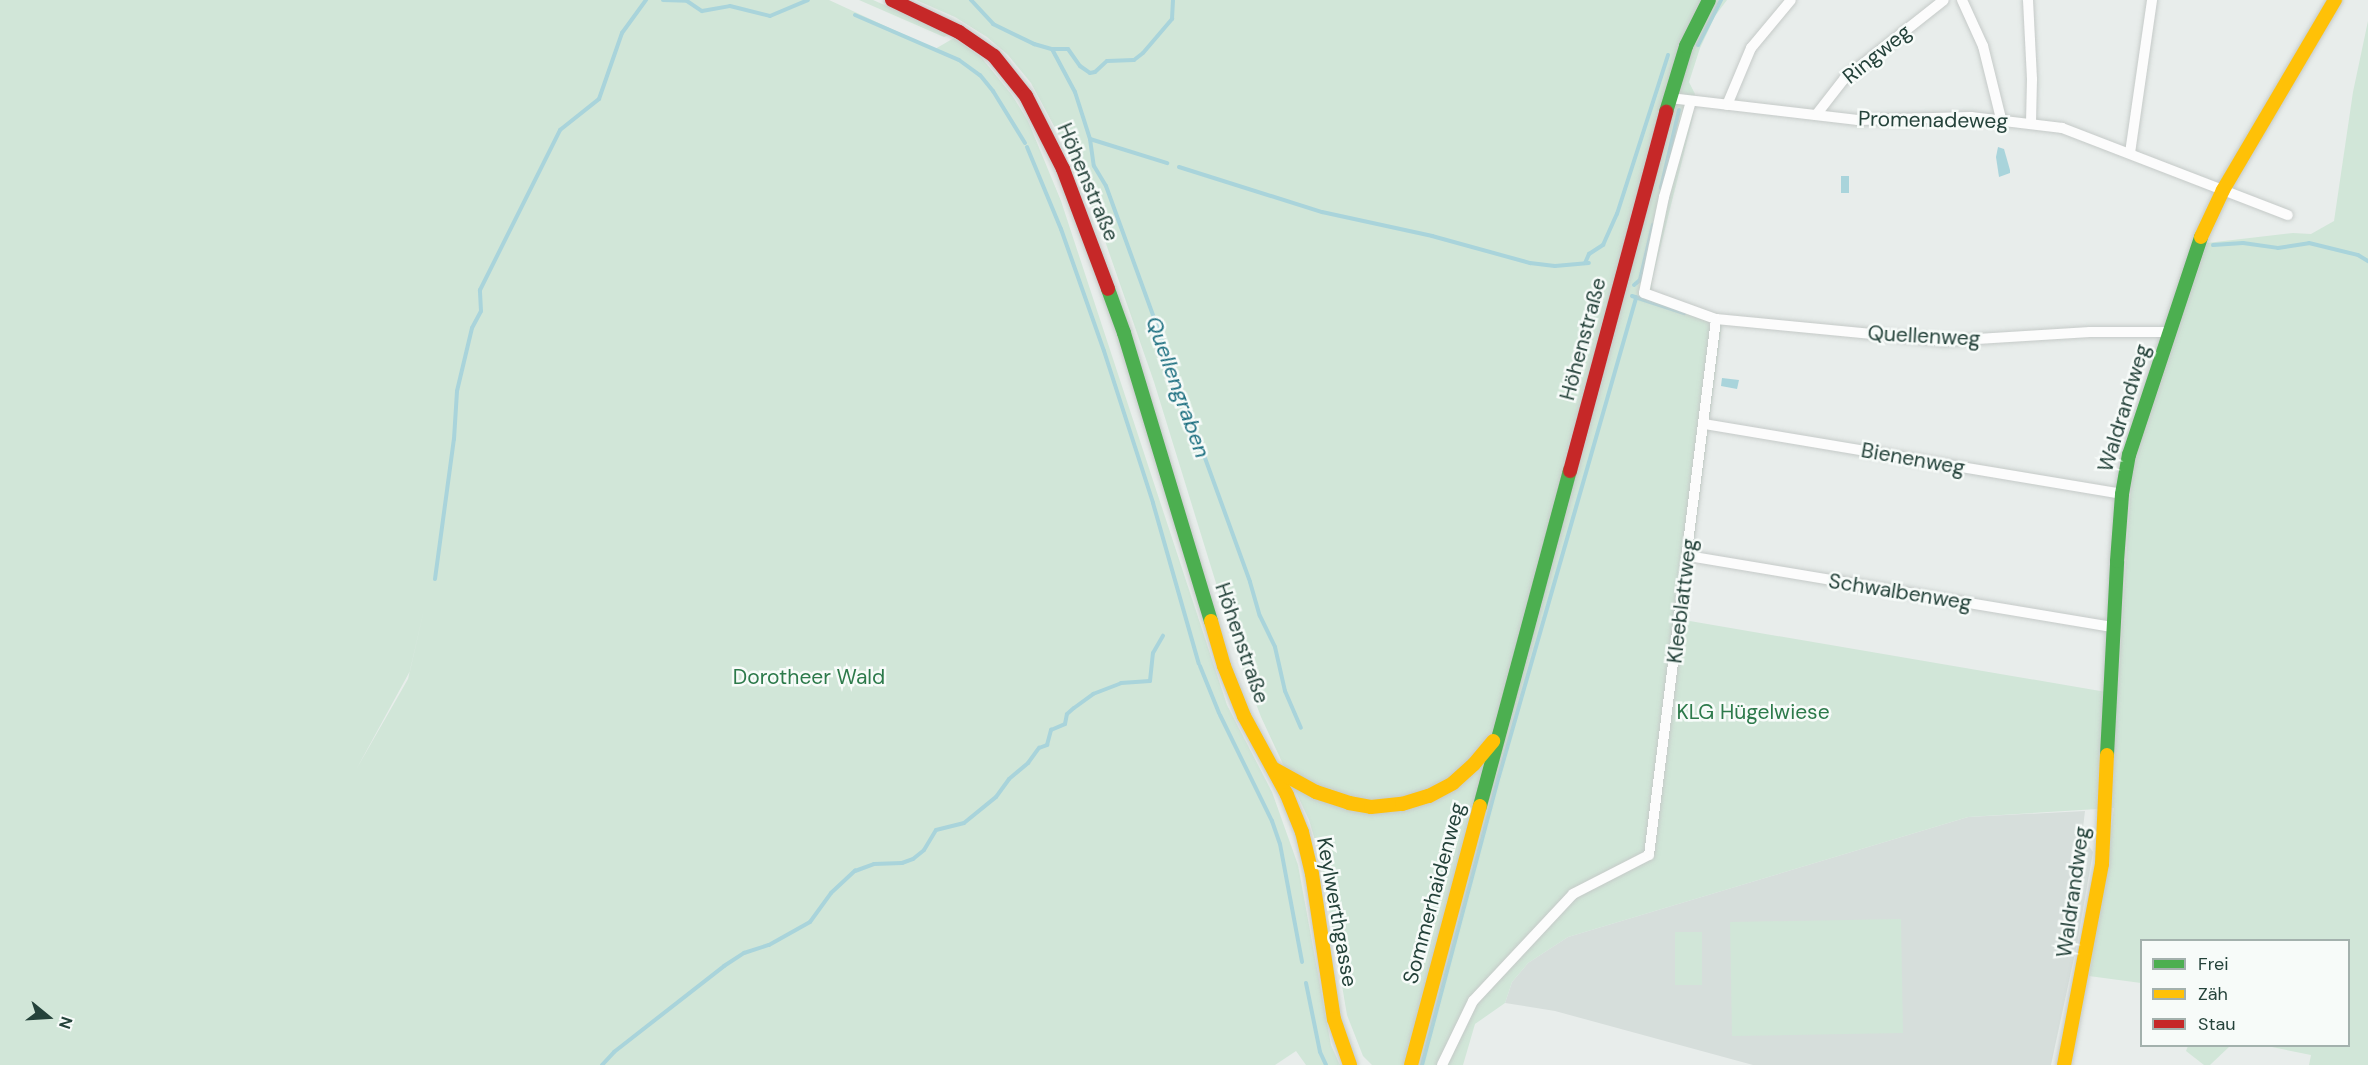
<!DOCTYPE html>
<meta charset="utf-8">
<style>
body{margin:0}
#map{position:relative;width:2368px;height:1065px;overflow:hidden;background:#e8edeb;font-family:"DM Sans",sans-serif}
div>[style]{position:absolute}
.built>*{inset:0;background:#d6dedb}
.green>*{inset:0;background:#d1e6d8;transform-origin:0 0}
.water>*{inset:0;background:#a9d4db;transform-origin:0 0}
.stream>*{height:4px;margin:-2px;padding:0 2px;transform-origin:2px;border-radius:2px;background:#a9d4db}
.roads{filter:drop-shadow(0 0 2px #c5cac8) drop-shadow(0 0 2px #c5cac8)}
.street>*{height:10px;margin:-5px;padding:0 5px;transform-origin:5px;border-radius:5px;background:#fcfcfc}
.fast>*{height:14px;margin:-7px;padding:0 7px;transform-origin:7px;border-radius:7px;background:#4caf50}
.slow>*{height:14px;margin:-7px;padding:0 7px;transform-origin:7px;border-radius:7px;background:#ffc107}
.jam>*{height:14px;margin:-7px;padding:0 7px;transform-origin:7px;border-radius:7px;background:#c62828}
span{translate:-50% -50%;white-space:nowrap;text-align:center;line-height:1.15;-webkit-text-stroke:5px #f7fbf9;paint-order:stroke}
.street-label{font-size:21px;color:#24423a}
.park-label{font-size:21px;color:#2d7a4b}
.water-label{font-size:22px;color:#1c6f80;font-style:italic}
.legend{position:absolute;left:2140px;top:939px;width:210px;height:108px;box-sizing:border-box;background:#f7fbf9;border:2px solid #a3b1ad;margin:0;padding:8px 10px;list-style:none;font-size:18px;color:#24423a}
.legend li{display:flex;align-items:center;gap:12px;height:30px}
.legend b{width:30px;border:2px solid #a3b1ad}
.north{position:absolute;left:18px;top:987px;width:60px;height:60px;-webkit-text-stroke:4px #f7fbf9;paint-order:stroke;rotate:108deg;font-size:16px;font-weight:700;line-height:24px;text-align:center;color:#24423a}
.north::after{content:'';display:block;margin:auto;width:21px;height:27px;background:#24423a;clip-path:polygon(50% 0,100% 100%,50% 72%,0 100%)}
</style>
<div id="map">
<div class="built">
<div style="clip-path:polygon(2085px 811px,2082px 836px,2093px 852px,2077px 944px,2051px 1065px,1753px 1065px,1555px 1011px,1505px 1003px,1512px 982px,1528px 963px,1568px 937px,1968px 817px)"></div>
</div>
<div class="green">
<div style="clip-path:polygon(evenodd,0 0,829px 0,935px 49px,954px 38px,981px 57px,1012px 95px,1028px 121px,1061px 201px,1227px 705px,1272px 792px,1298px 865px,1331px 1045px,1340px 1065px,1306px 1065px,1296px 1051px,1275px 1065px,0 1065px,0 0,425px 605px,408px 679px,357px 768px,410px 671px,425px 605px)"></div>
<div style="clip-path:polygon(859px 0,873px 0,951px 34px,944px 37px)"></div>
<div style="clip-path:polygon(916px 0,1727px 0,1715px 16px,1700px 48px,1689px 82px,1695px 94px,1693px 117px,1652px 281px,1652px 292px,1723px 316px,1684px 620px,2106px 692px,2118px 688px,2132px 469px,2207px 243px,2293px 233px,2311px 234px,2334px 221px,2353px 92px,2368px 21px,2368px 1065px,2309px 1065px,2311px 1055px,2267px 1046px,2348px 1046px,2348px 940px,2142px 940px,2141px 983px,2089px 976px,2114px 808px,1968px 817px,1568px 937px,1528px 963px,1512px 982px,1505px 1003px,1475px 1024px,1463px 1065px,1372px 1065px,1363px 1056px,1347px 1015px,1321px 861px,1309px 820px,1261px 717px,1240px 661px,1154px 382px,1103px 235px,1077px 169px,1031px 83px,1008px 55px,987px 37px,955px 17px)"></div>
<div style="left:1901px;top:919px;width:114px;height:171px;rotate:89deg"></div>
<div style="left:1675px;top:932px;width:27px;height:53px"></div>
<div style="clip-path:polygon(2188px 1046px,2230px 1046px,2210px 1065px,2204px 1065px,2186px 1051px)"></div>
</div>
<div class="water">
<div style="clip-path:polygon(1998px 147px,2004px 149px,2010px 170px,2010px 173px,1999px 177px,1996px 157px)"></div>
<div style="left:1841px;top:176px;width:8px;height:17px"></div>
<div style="clip-path:polygon(1722px 378px,1739px 380px,1737px 389px,1721px 386px)"></div>
</div>
<div class="stream">
<div style="left:663px;top:0;width:24px;rotate:2deg"></div>
<div style="left:687px;top:1px;width:18px;rotate:34deg"></div>
<div style="left:702px;top:11px;width:28px;rotate:-10deg"></div>
<div style="left:730px;top:6px;width:41px;rotate:14deg"></div>
<div style="left:770px;top:16px;width:41px;rotate:-22.8deg"></div>
<div style="left:971px;top:0;width:33px;rotate:47deg"></div>
<div style="left:993px;top:24px;width:46px;rotate:26deg"></div>
<div style="left:1034px;top:44px;width:19px;rotate:16deg"></div>
<div style="left:1052px;top:49px;width:16px"></div>
<div style="left:1068px;top:49px;width:21px;rotate:55deg"></div>
<div style="left:1080px;top:66px;width:12px;rotate:35deg"></div>
<div style="left:1090px;top:73px;width:5px;rotate:-11deg"></div>
<div style="left:1095px;top:72px;width:16px;rotate:-43deg"></div>
<div style="left:1107px;top:61px;width:27px;rotate:-2deg"></div>
<div style="left:1134px;top:60px;width:11px;rotate:-38deg"></div>
<div style="left:1143px;top:53px;width:45px;rotate:-49.5deg"></div>
<div style="left:1172px;top:19px;width:19px;rotate:-87deg"></div>
<div style="left:855px;top:15px;width:113px;rotate:23.4deg"></div>
<div style="left:959px;top:60px;width:26px;rotate:36deg"></div>
<div style="left:980px;top:75px;width:21px;rotate:51deg"></div>
<div style="left:993px;top:91px;width:61px;rotate:58.4deg"></div>
<div style="left:1698px;top:45px;width:51px;rotate:-62.9deg"></div>
<div style="left:1052px;top:49px;width:49px;rotate:61.9deg"></div>
<div style="left:1075px;top:92px;width:49px;rotate:72.3deg"></div>
<div style="left:1090px;top:139px;width:27px;rotate:82deg"></div>
<div style="left:1094px;top:166px;width:23px;rotate:59deg"></div>
<div style="left:1106px;top:186px;width:421px;rotate:70deg"></div>
<div style="left:1250px;top:582px;width:35px;rotate:74deg"></div>
<div style="left:1260px;top:616px;width:34px;rotate:64deg"></div>
<div style="left:1275px;top:647px;width:45px;rotate:77.2deg"></div>
<div style="left:1285px;top:691px;width:40px;rotate:66.6deg"></div>
<div style="left:1090px;top:139px;width:81px;rotate:17.3deg"></div>
<div style="left:1027px;top:147px;width:89px;rotate:67.5deg"></div>
<div style="left:1061px;top:229px;width:129px;rotate:70.6deg"></div>
<div style="left:1104px;top:351px;width:160px;rotate:72.1deg"></div>
<div style="left:1153px;top:503px;width:167px;rotate:74.1deg"></div>
<div style="left:1179px;top:167px;width:150px;rotate:17.5deg"></div>
<div style="left:1322px;top:212px;width:113px;rotate:12.3deg"></div>
<div style="left:1432px;top:236px;width:102px;rotate:15.4deg"></div>
<div style="left:1530px;top:263px;width:25px;rotate:7deg"></div>
<div style="left:1555px;top:266px;width:34px;rotate:-5deg"></div>
<div style="left:1661px;top:188px;width:80px;rotate:-77deg"></div>
<div style="left:2213px;top:245px;width:30px;rotate:-4deg"></div>
<div style="left:2243px;top:243px;width:35px;rotate:8deg"></div>
<div style="left:2278px;top:248px;width:31px;rotate:-9deg"></div>
<div style="left:2309px;top:243px;width:50px;rotate:13.8deg"></div>
<div style="left:2358px;top:255px;width:12px;rotate:31deg"></div>
<div style="left:1585px;top:263px;width:10px;rotate:-66deg"></div>
<div style="left:1589px;top:254px;width:17px;rotate:-33deg"></div>
<div style="left:1603px;top:245px;width:34px;rotate:-66deg"></div>
<div style="left:1617px;top:214px;width:167px;rotate:-72.2deg"></div>
<div style="left:1634px;top:285px;width:8px;rotate:-40deg"></div>
<div style="left:1640px;top:280px;width:57px;rotate:-76.7deg"></div>
<div style="left:1632px;top:296px;width:55px;rotate:18.1deg"></div>
<div style="left:435px;top:579px;width:141px;rotate:-82.3deg"></div>
<div style="left:454px;top:439px;width:48px;rotate:-86.4deg"></div>
<div style="left:457px;top:391px;width:65px;rotate:-76.6deg"></div>
<div style="left:472px;top:328px;width:19px;rotate:-62deg"></div>
<div style="left:481px;top:311px;width:21px;rotate:-93deg"></div>
<div style="left:480px;top:290px;width:179px;rotate:-63.4deg"></div>
<div style="left:560px;top:130px;width:50px;rotate:-38.5deg"></div>
<div style="left:599px;top:99px;width:70px;rotate:-70.8deg"></div>
<div style="left:622px;top:33px;width:41px;rotate:-54deg"></div>
<div style="left:1200px;top:666px;width:51px;rotate:68deg"></div>
<div style="left:1220px;top:715px;width:118px;rotate:63.9deg"></div>
<div style="left:1272px;top:821px;width:24px;rotate:71deg"></div>
<div style="left:1280px;top:844px;width:120px;rotate:79.4deg"></div>
<div style="left:1306px;top:983px;width:70px;rotate:78.5deg"></div>
<div style="left:1320px;top:1052px;width:14px;rotate:65deg"></div>
<div style="left:602px;top:1065px;width:18px;rotate:-47deg"></div>
<div style="left:614px;top:1052px;width:140px;rotate:-38deg"></div>
<div style="left:724px;top:966px;width:24px;rotate:-33deg"></div>
<div style="left:744px;top:953px;width:26px;rotate:-18deg"></div>
<div style="left:769px;top:945px;width:47px;rotate:-29.3deg"></div>
<div style="left:810px;top:922px;width:36px;rotate:-54deg"></div>
<div style="left:831px;top:893px;width:33px;rotate:-43deg"></div>
<div style="left:855px;top:871px;width:20px;rotate:-20deg"></div>
<div style="left:874px;top:864px;width:28px;rotate:-2deg"></div>
<div style="left:902px;top:863px;width:12px;rotate:-20deg"></div>
<div style="left:913px;top:859px;width:14px;rotate:-39deg"></div>
<div style="left:924px;top:850px;width:23px;rotate:-59deg"></div>
<div style="left:936px;top:830px;width:29px;rotate:-14deg"></div>
<div style="left:964px;top:823px;width:41px;rotate:-39.1deg"></div>
<div style="left:996px;top:797px;width:22px;rotate:-54deg"></div>
<div style="left:1009px;top:779px;width:25px;rotate:-40deg"></div>
<div style="left:1028px;top:763px;width:19px;rotate:-54deg"></div>
<div style="left:1039px;top:748px;width:9px;rotate:-21deg"></div>
<div style="left:1047px;top:745px;width:16px;rotate:-75deg"></div>
<div style="left:1051px;top:730px;width:15px;rotate:-23deg"></div>
<div style="left:1065px;top:724px;width:10px;rotate:-79deg"></div>
<div style="left:1067px;top:714px;width:9px;rotate:-41deg"></div>
<div style="left:1074px;top:708px;width:24px;rotate:-36deg"></div>
<div style="left:1093px;top:694px;width:30px;rotate:-21deg"></div>
<div style="left:1121px;top:683px;width:29px;rotate:-4deg"></div>
<div style="left:1150px;top:681px;width:28px;rotate:-84deg"></div>
<div style="left:1153px;top:653px;width:20px;rotate:-60deg"></div>
<div style="left:1422px;top:1065px;width:299px;rotate:-75.1deg"></div>
<div style="left:1499px;top:776px;width:498px;rotate:-74deg"></div>
</div>
<div class="roads">
<div class="street">
<div style="left:1962px;top:0;width:51px;rotate:65.5deg"></div>
<div style="left:1983px;top:46px;width:75px;rotate:76.1deg"></div>
<div style="left:2028px;top:0;width:79px;rotate:87.1deg"></div>
<div style="left:2032px;top:79px;width:43px;rotate:91.3deg"></div>
<div style="left:1670px;top:98px;width:189px;rotate:6.7deg"></div>
<div style="left:1858px;top:120px;width:113px;rotate:-1.5deg"></div>
<div style="left:1971px;top:117px;width:92px;rotate:6.9deg"></div>
<div style="left:2062px;top:128px;width:242px;rotate:21.1deg"></div>
<div style="left:1691px;top:101px;width:100px;rotate:105.7deg"></div>
<div style="left:1664px;top:197px;width:98px;rotate:101.8deg"></div>
<div style="left:1644px;top:293px;width:77px;rotate:19.9deg"></div>
<div style="left:1716px;top:319px;width:230px;rotate:5.5deg"></div>
<div style="left:1945px;top:341px;width:145px;rotate:-3.6deg"></div>
<div style="left:2090px;top:332px;width:79px"></div>
<div style="left:1727px;top:105px;width:62px;rotate:-67.2deg"></div>
<div style="left:1751px;top:48px;width:62px;rotate:-50.2deg"></div>
<div style="left:1816px;top:115px;width:46px;rotate:-52.1deg"></div>
<div style="left:1844px;top:79px;width:127px;rotate:-38.3deg"></div>
<div style="left:2130px;top:153px;width:155px;rotate:-81.8deg"></div>
<div style="left:1704px;top:424px;width:424px;rotate:9.5deg"></div>
<div style="left:1688px;top:556px;width:431px;rotate:9.5deg"></div>
<div style="left:1442px;top:1065px;width:71px;rotate:-64.2deg"></div>
<div style="left:1473px;top:1001px;width:146px;rotate:-46.9deg"></div>
<div style="left:1573px;top:894px;width:85px;rotate:-27.2deg"></div>
<div style="left:1649px;top:855px;width:540px;rotate:-82.87deg"></div>
</div>
<div class="fast">
<div style="left:1666px;top:112px;width:69px;rotate:-73.1deg"></div>
<div style="left:1686px;top:46px;width:51px;rotate:-63.4deg"></div>
<div style="left:1108px;top:289px;width:47px;rotate:70deg"></div>
<div style="left:1124px;top:333px;width:301px;rotate:73.2deg"></div>
<div style="left:2107px;top:755px;width:194px;rotate:-87deg"></div>
<div style="left:2117px;top:561px;width:67px;rotate:-85.7deg"></div>
<div style="left:2122px;top:494px;width:40px;rotate:-80deg"></div>
<div style="left:2129px;top:455px;width:230px;rotate:-71.7deg"></div>
<div style="left:1480px;top:806px;width:347px;rotate:-75deg"></div>
</div>
<div class="slow">
<div style="left:2201px;top:237px;width:52px;rotate:-64.9deg"></div>
<div style="left:2223px;top:190px;width:221px;rotate:-59.5deg"></div>
<div style="left:1211px;top:621px;width:47px;rotate:73.9deg"></div>
<div style="left:1224px;top:666px;width:54px;rotate:68.2deg"></div>
<div style="left:1244px;top:716px;width:90px;rotate:61.4deg"></div>
<div style="left:1287px;top:795px;width:40px;rotate:68deg"></div>
<div style="left:1302px;top:832px;width:43px;rotate:76.6deg"></div>
<div style="left:1312px;top:874px;width:147px;rotate:81.4deg"></div>
<div style="left:1334px;top:1019px;width:49px;rotate:70.8deg"></div>
<div style="left:1274px;top:769px;width:48px;rotate:28.7deg"></div>
<div style="left:1316px;top:792px;width:35px;rotate:18deg"></div>
<div style="left:1349px;top:803px;width:22px;rotate:10deg"></div>
<div style="left:1371px;top:807px;width:31px;rotate:-6deg"></div>
<div style="left:1402px;top:804px;width:28px;rotate:-17deg"></div>
<div style="left:1429px;top:796px;width:27px;rotate:-28deg"></div>
<div style="left:1453px;top:783px;width:28px;rotate:-42deg"></div>
<div style="left:1474px;top:764px;width:30px;rotate:-50deg"></div>
<div style="left:1411px;top:1065px;width:268px;rotate:-75.1deg"></div>
<div style="left:2064px;top:1065px;width:205px;rotate:-79.3deg"></div>
<div style="left:2102px;top:864px;width:109px;rotate:-87.4deg"></div>
</div>
<div class="jam">
<div style="left:892px;top:0;width:74px;rotate:25.5deg"></div>
<div style="left:959px;top:32px;width:42px;rotate:34.4deg"></div>
<div style="left:994px;top:56px;width:51px;rotate:51.3deg"></div>
<div style="left:1026px;top:96px;width:82px;rotate:63.1deg"></div>
<div style="left:1063px;top:169px;width:128px;rotate:69.4deg"></div>
<div style="left:1570px;top:471px;width:372px;rotate:-75deg"></div>
</div>
</div>
<div class="street-label">
<span style="left:1877px;top:54px;rotate:-39deg">Ringweg</span>
<span style="left:1933px;top:120px;rotate:1deg">Promenadeweg</span>
<span style="left:1088px;top:182px;rotate:67deg">Höhenstraße</span>
<span style="left:1924px;top:336px;rotate:3deg">Quellenweg</span>
<span style="left:1583px;top:339px;rotate:-75deg">Höhenstraße</span>
<span style="left:2124px;top:408px;rotate:-73deg">Waldrandweg</span>
<span style="left:1913px;top:459px;rotate:10deg">Bienenweg</span>
<span style="left:1900px;top:592px;rotate:9deg">Schwalbenweg</span>
<span style="left:1682px;top:601px;rotate:-83deg">Kleeblattweg</span>
<span style="left:1242px;top:643px;rotate:71deg">Höhenstraße</span>
<span style="left:2073px;top:892px;rotate:-82deg">Waldrandweg</span>
<span style="left:1434px;top:893px;rotate:-75deg">Sommerhaidenweg</span>
<span style="left:1337px;top:912px;rotate:80deg">Keylwerthgasse</span>
</div>
<div class="park-label">
<span style="left:809px;top:677px">Dorotheer Wald</span>
<span style="left:1753px;top:712px">KLG Hügelwiese</span>
</div>
<div class="water-label">
<span style="left:1178px;top:387px;rotate:70deg">Quellengraben</span>
</div>
<ul class="legend">
<li><b style="height:8px;background:#4caf50"></b>Frei</li>
<li><b style="height:8px;background:#ffc107"></b>Zäh</li>
<li><b style="height:8px;background:#c62828"></b>Stau</li>
</ul>
<div class="north">N</div>
</div>
